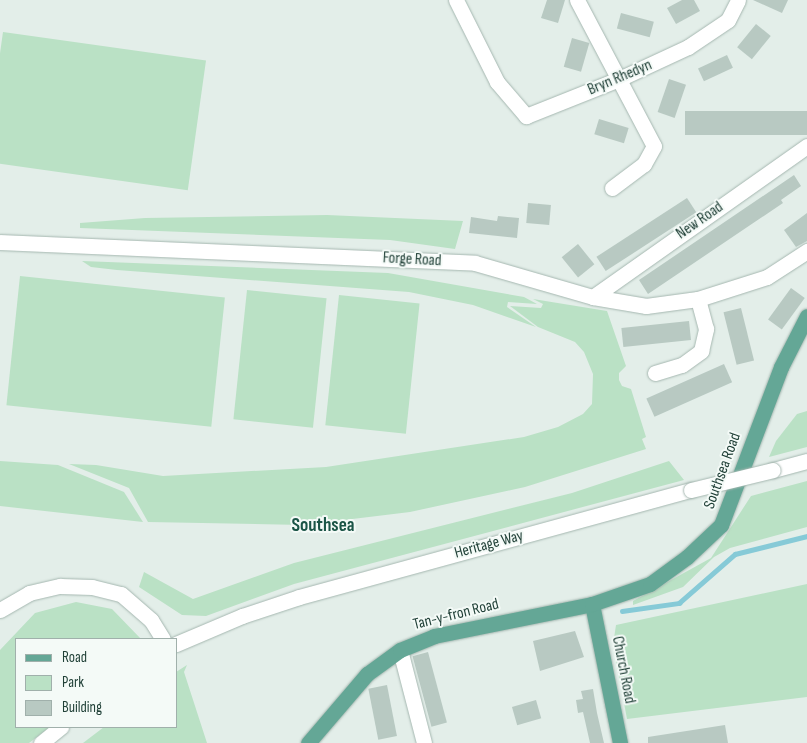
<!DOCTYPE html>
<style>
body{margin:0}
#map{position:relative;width:807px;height:743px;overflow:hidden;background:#e3eee9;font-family:"Sofia Sans Condensed",sans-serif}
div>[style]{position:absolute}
.green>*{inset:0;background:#bae1c5;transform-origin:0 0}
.stream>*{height:4.5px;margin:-2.25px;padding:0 2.25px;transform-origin:2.25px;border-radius:2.25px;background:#86cad7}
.building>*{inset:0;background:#b8c9c2;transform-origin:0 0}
.roads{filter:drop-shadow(0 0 1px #a5b7b0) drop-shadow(0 0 1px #a5b7b0)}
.minor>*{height:15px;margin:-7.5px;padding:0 7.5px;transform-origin:7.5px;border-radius:7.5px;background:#fff}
.major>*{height:15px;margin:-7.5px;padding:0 7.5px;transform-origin:7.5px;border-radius:7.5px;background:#64a796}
.bridges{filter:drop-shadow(0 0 1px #a5b7b0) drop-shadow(0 0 1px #a5b7b0)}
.minor-bridge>*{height:15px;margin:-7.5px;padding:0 7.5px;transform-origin:7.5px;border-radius:7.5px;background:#fff}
span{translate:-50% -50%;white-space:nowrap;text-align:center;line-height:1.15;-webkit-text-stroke:4px #f4faf7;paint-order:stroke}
.street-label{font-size:16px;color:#214138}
.quarter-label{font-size:19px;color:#1b5547;font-weight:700}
.legend{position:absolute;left:15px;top:638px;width:162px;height:90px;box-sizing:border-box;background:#f4faf7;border:1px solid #a0b0ab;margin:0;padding:6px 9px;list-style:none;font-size:15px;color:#214138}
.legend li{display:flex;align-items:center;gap:10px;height:25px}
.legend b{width:25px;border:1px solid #a0b0ab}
</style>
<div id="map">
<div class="green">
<div style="left:3px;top:32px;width:205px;height:131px;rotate:8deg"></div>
<div style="clip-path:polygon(327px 215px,463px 221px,455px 249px,390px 240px,80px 228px,80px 223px,145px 218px)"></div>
<div style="clip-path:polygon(82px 261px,388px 273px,524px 297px,537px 304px,508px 302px,507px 307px,536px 327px,473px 305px,409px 292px,117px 270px,91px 267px)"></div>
<div style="left:20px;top:276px;width:206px;height:130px;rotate:6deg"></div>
<div style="left:247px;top:290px;width:80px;height:130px;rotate:6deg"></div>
<div style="left:339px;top:295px;width:81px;height:131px;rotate:6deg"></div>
<div style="clip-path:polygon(533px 299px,607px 311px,626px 366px,619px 373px,619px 380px,622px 386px,631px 389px,646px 437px,642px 439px,646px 449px,525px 487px,410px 512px,303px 525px,148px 522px,129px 488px,69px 464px,96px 465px,163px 476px,326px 467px,524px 437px,558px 427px,583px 414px,592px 404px,593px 374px,584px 352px,575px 342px,538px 327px,510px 306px,541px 308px,543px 304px)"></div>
<div style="clip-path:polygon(807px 411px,807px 447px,769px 457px,776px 441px,797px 414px)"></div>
<div style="clip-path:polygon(0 461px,58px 465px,124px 492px,143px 522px,0 506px)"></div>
<div style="clip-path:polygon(669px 461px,684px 480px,294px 584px,206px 616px,182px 615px,139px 587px,144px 572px,193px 599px,294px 563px,572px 493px)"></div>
<div style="clip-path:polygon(807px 481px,807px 527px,730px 548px,714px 557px,683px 587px,633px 605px,633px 601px,711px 558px,751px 496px)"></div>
<div style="clip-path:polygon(807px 584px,807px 697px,627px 719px,613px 645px,616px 625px)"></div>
<div style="clip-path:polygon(76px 602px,112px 609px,141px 639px,16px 639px,16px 727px,50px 727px,29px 743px,0 743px,0 650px,35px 613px)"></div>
<div style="clip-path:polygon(187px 665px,184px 672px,207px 743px,83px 743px,104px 727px,176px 727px,176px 672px)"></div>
</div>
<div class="stream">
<div style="left:622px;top:611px;width:58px;rotate:-8deg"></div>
<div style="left:679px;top:603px;width:74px;rotate:-41.2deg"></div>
<div style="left:735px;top:554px;width:74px;rotate:-14deg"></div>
</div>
<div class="building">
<div style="clip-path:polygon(547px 0,565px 0,558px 23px,541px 18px)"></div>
<div style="clip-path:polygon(682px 0,694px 0,700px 11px,676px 24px,667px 8px)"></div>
<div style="clip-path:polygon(753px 0,788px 0,782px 13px)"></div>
<div style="left:621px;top:13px;width:34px;height:16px;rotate:15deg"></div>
<div style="left:756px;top:24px;width:19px;height:30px;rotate:39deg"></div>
<div style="left:572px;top:38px;width:18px;height:30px;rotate:16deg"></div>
<div style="left:727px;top:55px;width:14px;height:32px;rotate:65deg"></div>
<div style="left:669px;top:79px;width:18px;height:35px;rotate:19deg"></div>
<div style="left:807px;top:111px;width:24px;height:122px;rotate:90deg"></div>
<div style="left:599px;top:119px;width:31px;height:16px;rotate:17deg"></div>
<div style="clip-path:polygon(794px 175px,801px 186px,781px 200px,783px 203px,648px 294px,639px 280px)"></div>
<div style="left:687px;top:198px;width:17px;height:108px;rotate:57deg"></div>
<div style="left:528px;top:203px;width:23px;height:20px;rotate:5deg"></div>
<div style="clip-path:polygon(807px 213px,807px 241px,796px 247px,784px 230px)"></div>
<div style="clip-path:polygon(498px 216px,519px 218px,517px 238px,469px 233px,471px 217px,497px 221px)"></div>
<div style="left:578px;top:244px;width:26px;height:21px;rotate:51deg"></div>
<div style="left:791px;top:288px;width:17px;height:39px;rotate:36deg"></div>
<div style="left:741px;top:308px;width:54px;height:18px;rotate:76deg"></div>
<div style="left:689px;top:321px;width:19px;height:68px;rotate:84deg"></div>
<div style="left:724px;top:364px;width:20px;height:85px;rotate:66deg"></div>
<div style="clip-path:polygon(575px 631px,584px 657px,540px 671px,533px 641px)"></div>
<div style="left:428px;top:652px;width:73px;height:16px;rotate:75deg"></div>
<div style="left:387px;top:685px;width:52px;height:19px;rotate:79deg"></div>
<div style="clip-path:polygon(593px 689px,597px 713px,604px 743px,590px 743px,583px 712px,578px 713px,576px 700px,583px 699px,581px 691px)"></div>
<div style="left:536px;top:700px;width:19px;height:25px;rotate:74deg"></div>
<div style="clip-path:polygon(725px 725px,728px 743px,648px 743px,648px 737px)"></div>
</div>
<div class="roads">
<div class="minor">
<div style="left:456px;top:0;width:92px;rotate:63.4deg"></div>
<div style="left:497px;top:82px;width:45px;rotate:49.5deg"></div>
<div style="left:526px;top:116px;width:100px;rotate:-21.7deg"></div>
<div style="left:619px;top:79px;width:76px;rotate:-24.9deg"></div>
<div style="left:688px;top:47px;width:48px;rotate:-34deg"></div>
<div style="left:728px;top:20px;width:22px;rotate:-63deg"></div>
<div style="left:577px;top:0;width:165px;rotate:62.2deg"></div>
<div style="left:654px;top:146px;width:21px;rotate:119deg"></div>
<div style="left:644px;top:164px;width:40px;rotate:143deg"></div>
<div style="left:0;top:242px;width:475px;rotate:2.5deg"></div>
<div style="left:475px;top:263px;width:123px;rotate:16.1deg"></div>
<div style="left:593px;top:297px;width:54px;rotate:9.6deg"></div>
<div style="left:646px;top:306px;width:52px;rotate:-7.7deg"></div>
<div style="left:698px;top:299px;width:72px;rotate:-17.7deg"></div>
<div style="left:767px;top:277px;width:48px;rotate:-33deg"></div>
<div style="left:593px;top:297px;width:262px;rotate:-35.2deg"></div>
<div style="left:655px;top:373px;width:28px;rotate:-17deg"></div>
<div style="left:682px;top:365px;width:24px;rotate:-36deg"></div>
<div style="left:701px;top:351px;width:23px;rotate:-77deg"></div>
<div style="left:706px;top:329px;width:31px;rotate:-105deg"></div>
<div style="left:773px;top:470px;width:35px;rotate:-15deg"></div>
<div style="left:0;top:610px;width:34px;rotate:-30deg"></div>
<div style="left:29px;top:593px;width:32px;rotate:-13deg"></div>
<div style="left:60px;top:586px;width:32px;rotate:2deg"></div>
<div style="left:92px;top:587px;width:30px;rotate:14deg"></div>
<div style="left:121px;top:594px;width:40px;rotate:41deg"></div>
<div style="left:151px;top:620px;width:22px;rotate:58deg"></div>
<div style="left:176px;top:644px;width:72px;rotate:-23deg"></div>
<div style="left:242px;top:616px;width:60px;rotate:-18.4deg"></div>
<div style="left:299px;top:597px;width:406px;rotate:-15.3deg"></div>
<div style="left:400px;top:650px;width:96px;rotate:75.5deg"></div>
<div style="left:41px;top:743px;width:26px;rotate:-39deg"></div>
</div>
<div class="major">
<div style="left:592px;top:604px;width:142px;rotate:78.6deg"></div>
<div style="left:308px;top:743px;width:91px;rotate:-49.5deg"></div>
<div style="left:367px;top:674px;width:41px;rotate:-36deg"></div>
<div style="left:400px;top:650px;width:37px;rotate:-22deg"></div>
<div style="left:434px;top:636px;width:161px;rotate:-11.4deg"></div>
<div style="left:592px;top:604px;width:61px;rotate:-19deg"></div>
<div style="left:650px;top:584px;width:46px;rotate:-36.1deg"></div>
<div style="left:687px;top:557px;width:47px;rotate:-43.3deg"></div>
<div style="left:721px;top:525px;width:169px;rotate:-69.2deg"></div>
<div style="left:781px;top:367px;width:57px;rotate:-63deg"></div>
</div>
</div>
<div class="bridges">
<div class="minor-bridge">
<div style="left:691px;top:490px;width:84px;rotate:-13.7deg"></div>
</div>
</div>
<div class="street-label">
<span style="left:620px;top:78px;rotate:-23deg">Bryn Rhedyn</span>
<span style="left:700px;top:221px;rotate:-35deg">New Road</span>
<span style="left:412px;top:260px;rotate:3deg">Forge Road</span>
<span style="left:723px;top:471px;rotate:-70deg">Southsea Road</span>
<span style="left:489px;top:545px;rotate:-15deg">Heritage Way</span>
<span style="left:456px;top:615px;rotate:-14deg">Tan-y-fron Road</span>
<span style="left:623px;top:670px;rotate:79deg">Church Road</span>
</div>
<div class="quarter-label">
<span style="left:323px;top:526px">Southsea</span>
</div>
<ul class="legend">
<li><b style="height:6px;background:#64a796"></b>Road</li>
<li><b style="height:14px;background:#bae1c5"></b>Park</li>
<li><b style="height:14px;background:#b8c9c2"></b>Building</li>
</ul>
</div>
